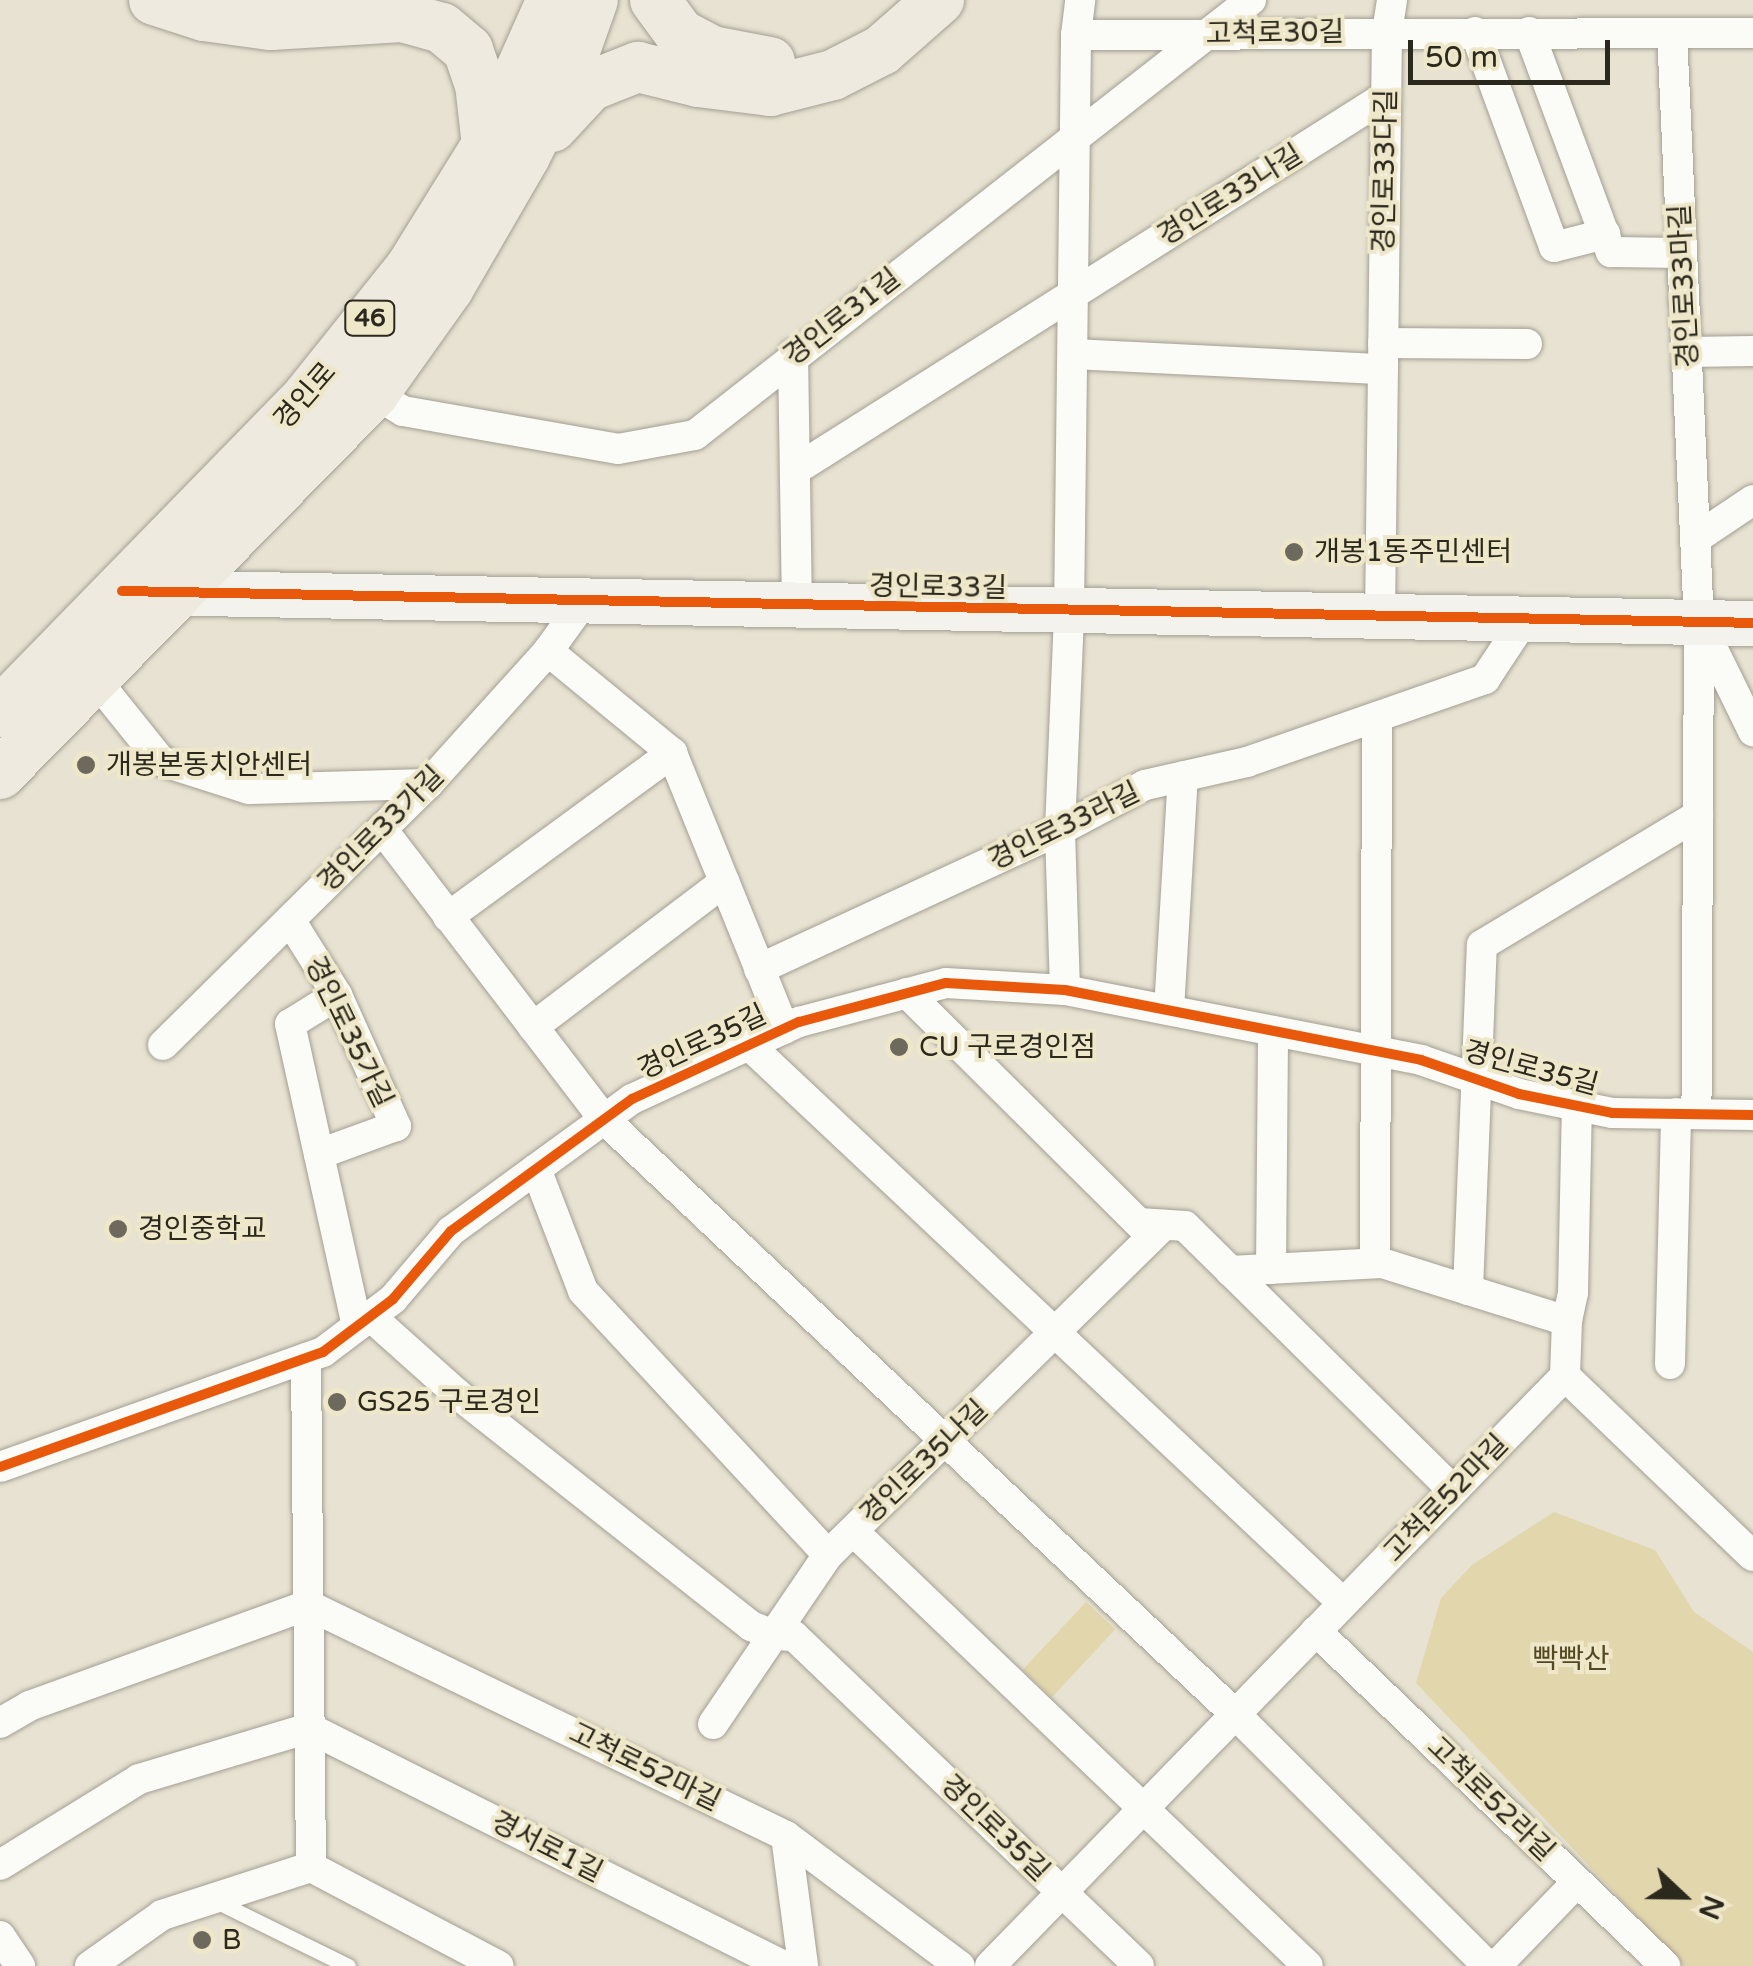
<!DOCTYPE html>
<meta charset="utf-8">
<style>
body{margin:0}
#map{position:relative;width:1753px;height:1966px;overflow:hidden;background:#e7e2d1;font-family:"Varela Round","Noto Sans KR",sans-serif}
div>[style]{position:absolute}
.green>*{inset:0;background:#e2d6ad;transform-origin:0 0}
.roads{filter:drop-shadow(0 0 2px #a39f93) drop-shadow(0 0 2px #a39f93)}
.lane>*{height:15px;margin:-7.5px;padding:0 7.5px;transform-origin:7.5px;border-radius:7.5px;background:#fbfbf8}
.street>*{height:30px;margin:-15px;padding:0 15px;transform-origin:15px;border-radius:15px;background:#fbfbf8}
.secondary>*{height:45px;margin:-22.5px;padding:0 22.5px;transform-origin:22.5px;border-radius:22.5px;background:#f4f2ec}
.primary>*{height:50px;margin:-25px;padding:0 25px;transform-origin:25px;border-radius:25px;background:#eeeadf}
.cycleway>*{height:10px;margin:-5px;padding:0 5px;transform-origin:5px;border-radius:5px;background:#e8590c}
.dots>*{width:28px;height:28px;translate:-50% -50%;box-sizing:border-box;border:5px solid #efe7c9;border-radius:50%}
span{translate:-50% -50%;white-space:nowrap;text-align:center;line-height:1.15;-webkit-text-stroke:8px #efe7c9;paint-order:stroke}
.shield-label span{padding:2px 8px;background:#efe7c9;border:2px solid;border-radius:8px;-webkit-text-stroke-width:0}
.shield-label{font-size:25px;color:#2b281d;font-weight:700}
.street-label{font-size:28px;color:#2b281d}
.poi-label{font-size:28px;color:#2b281d}
.left{translate:0 -50%;text-align:left}
.park-label{font-size:28px;color:#524821}
.north{position:absolute;left:1633px;top:1846px;width:100px;height:100px;-webkit-text-stroke:8px #efe7c9;paint-order:stroke;rotate:112deg;font-size:28px;font-weight:700;line-height:40px;text-align:center;color:#2b281d}
.north::after{content:'';display:block;margin:auto;width:35px;height:45px;background:#2b281d;clip-path:polygon(50% 0,100% 100%,50% 72%,0 100%)}
.scale{position:absolute;left:1408px;top:40px;width:202px;height:45px;box-sizing:border-box;border:5px solid #2b281d;border-top:0;padding-left:12px;font-size:30px;line-height:35px;white-space:nowrap;color:#2b281d;-webkit-text-stroke:8px #efe7c9;paint-order:stroke}
</style>
<div id="map">
<div class="green">
<div style="clip-path:polygon(1554px 1512px,1655px 1550px,1694px 1612px,1753px 1652px,1753px 1966px,1684px 1966px,1416px 1683px,1441px 1598px,1472px 1565px)"></div>
<div style="left:1086px;top:1602px;width:40px;height:93px;rotate:43deg"></div>
</div>
<div class="roads">
<div class="lane">
<div style="left:216px;top:1901px;width:147px;rotate:26.2deg"></div>
</div>
<div class="street">
<div style="left:1475px;top:32px;width:229px;rotate:69.8deg"></div>
<div style="left:1554px;top:247px;width:53px;rotate:-14.3deg"></div>
<div style="left:1529px;top:32px;width:235px;rotate:69.6deg"></div>
<div style="left:1611px;top:252px;width:71px;rotate:0.8deg"></div>
<div style="left:1672px;top:33px;width:590px;rotate:87.38deg"></div>
<div style="left:1699px;top:622px;width:492px;rotate:90.3deg"></div>
<div style="left:1076px;top:35px;width:677px;rotate:-0.17deg"></div>
<div style="left:1383px;top:343px;width:144px;rotate:0.4deg"></div>
<div style="left:1687px;top:352px;width:66px;rotate:-0.9deg"></div>
<div style="left:793px;top:354px;width:252px;rotate:89.1deg"></div>
<div style="left:1073px;top:354px;width:310px;rotate:2.8deg"></div>
<div style="left:374px;top:393px;width:34px;rotate:32deg"></div>
<div style="left:403px;top:411px;width:218px;rotate:10deg"></div>
<div style="left:618px;top:449px;width:78px;rotate:-10.3deg"></div>
<div style="left:695px;top:435px;width:706px;rotate:-38.04deg"></div>
<div style="left:795px;top:470px;width:699px;rotate:-32.33deg"></div>
<div style="left:1695px;top:539px;width:70px;rotate:-33.9deg"></div>
<div style="left:1380px;top:619px;width:587px;rotate:-89.32deg"></div>
<div style="left:1387px;top:32px;width:32px;rotate:-81deg"></div>
<div style="left:1703px;top:629px;width:114px;rotate:63.9deg"></div>
<div style="left:548px;top:651px;width:161px;rotate:39.4deg"></div>
<div style="left:672px;top:753px;width:298px;rotate:67.9deg"></div>
<div style="left:95px;top:679px;width:105px;rotate:51.2deg"></div>
<div style="left:161px;top:761px;width:92px;rotate:17.7deg"></div>
<div style="left:249px;top:789px;width:179px;rotate:-1.6deg"></div>
<div style="left:382px;top:829px;width:365px;rotate:52.6deg"></div>
<div style="left:604px;top:1119px;width:867px;rotate:43.32deg"></div>
<div style="left:1235px;top:1714px;width:357px;rotate:44.9deg"></div>
<div style="left:448px;top:917px;width:278px;rotate:-36.2deg"></div>
<div style="left:290px;top:920px;width:89px;rotate:57.9deg"></div>
<div style="left:337px;top:995px;width:144px;rotate:65.8deg"></div>
<div style="left:396px;top:1126px;width:82px;rotate:160deg"></div>
<div style="left:759px;top:969px;width:332px;rotate:-24.8deg"></div>
<div style="left:1060px;top:830px;width:96px;rotate:-27.9deg"></div>
<div style="left:1145px;top:785px;width:105px;rotate:-12.7deg"></div>
<div style="left:1247px;top:762px;width:252px;rotate:-19.2deg"></div>
<div style="left:1485px;top:679px;width:71px;rotate:-56.5deg"></div>
<div style="left:1065px;top:990px;width:160px;rotate:-91.8deg"></div>
<div style="left:1060px;top:830px;width:218px;rotate:-87.6deg"></div>
<div style="left:1069px;top:612px;width:577px;rotate:-89.3deg"></div>
<div style="left:1076px;top:35px;width:35px;rotate:-83deg"></div>
<div style="left:907px;top:993px;width:327px;rotate:44.8deg"></div>
<div style="left:1139px;top:1223px;width:46px;rotate:3.7deg"></div>
<div style="left:1185px;top:1226px;width:376px;rotate:44.6deg"></div>
<div style="left:337px;top:995px;width:55px;rotate:148.3deg"></div>
<div style="left:290px;top:1024px;width:309px;rotate:77.5deg"></div>
<div style="left:1169px;top:1010px;width:234px;rotate:-86.6deg"></div>
<div style="left:533px;top:1027px;width:240px;rotate:-37.2deg"></div>
<div style="left:163px;top:1045px;width:372px;rotate:-44.6deg"></div>
<div style="left:428px;top:784px;width:179px;rotate:-47.9deg"></div>
<div style="left:548px;top:651px;width:62px;rotate:-54.2deg"></div>
<div style="left:749px;top:1045px;width:815px;rotate:43.21deg"></div>
<div style="left:536px;top:1169px;width:131px;rotate:68.9deg"></div>
<div style="left:583px;top:1291px;width:360px;rotate:47.1deg"></div>
<div style="left:1375px;top:1263px;width:546px;rotate:-89.79deg"></div>
<div style="left:1271px;top:1269px;width:238px;rotate:-89.5deg"></div>
<div style="left:1230px;top:1271px;width:152px;rotate:-3deg"></div>
<div style="left:1382px;top:1263px;width:194px;rotate:17.4deg"></div>
<div style="left:1567px;top:1321px;width:55px;rotate:92.1deg"></div>
<div style="left:1468px;top:1290px;width:345px;rotate:-87.7deg"></div>
<div style="left:1482px;top:945px;width:252px;rotate:-31deg"></div>
<div style="left:370px;top:1316px;width:115px;rotate:41.8deg"></div>
<div style="left:456px;top:1393px;width:376px;rotate:38.3deg"></div>
<div style="left:751px;top:1626px;width:24px;rotate:22deg"></div>
<div style="left:773px;top:1635px;width:21px;rotate:3deg"></div>
<div style="left:794px;top:1636px;width:477px;rotate:43.7deg"></div>
<div style="left:1567px;top:1321px;width:29px;rotate:-78deg"></div>
<div style="left:1573px;top:1293px;width:187px;rotate:-88.8deg"></div>
<div style="left:306px;top:1358px;width:509px;rotate:89.44deg"></div>
<div style="left:1670px;top:1364px;width:251px;rotate:-88.6deg"></div>
<div style="left:0;top:1467px;width:343px;rotate:-19.6deg"></div>
<div style="left:323px;top:1352px;width:88px;rotate:-37.1deg"></div>
<div style="left:393px;top:1299px;width:89px;rotate:-49.5deg"></div>
<div style="left:451px;top:1231px;width:224px;rotate:-36.1deg"></div>
<div style="left:632px;top:1099px;width:184px;rotate:-24.8deg"></div>
<div style="left:799px;top:1022px;width:152px;rotate:-14.9deg"></div>
<div style="left:946px;top:983px;width:119px;rotate:3.4deg"></div>
<div style="left:1065px;top:990px;width:363px;rotate:11.1deg"></div>
<div style="left:1421px;top:1060px;width:104px;rotate:19.1deg"></div>
<div style="left:1519px;top:1094px;width:95px;rotate:11.5deg"></div>
<div style="left:1612px;top:1113px;width:141px;rotate:0.8deg"></div>
<div style="left:853px;top:1531px;width:629px;rotate:43.71deg"></div>
<div style="left:1316px;top:1631px;width:484px;rotate:43.8deg"></div>
<div style="left:0;top:1723px;width:34px;rotate:-30deg"></div>
<div style="left:29px;top:1706px;width:297px;rotate:-19.9deg"></div>
<div style="left:308px;top:1605px;width:531px;rotate:25.79deg"></div>
<div style="left:786px;top:1836px;width:217px;rotate:36.8deg"></div>
<div style="left:713px;top:1724px;width:204px;rotate:-55.8deg"></div>
<div style="left:828px;top:1555px;width:471px;rotate:-44.5deg"></div>
<div style="left:786px;top:1836px;width:131px;rotate:82.5deg"></div>
<div style="left:0;top:1865px;width:163px;rotate:-31.7deg"></div>
<div style="left:139px;top:1779px;width:177px;rotate:-16.7deg"></div>
<div style="left:309px;top:1728px;width:531px;rotate:26.61deg"></div>
<div style="left:311px;top:1867px;width:212px;rotate:27.8deg"></div>
<div style="left:0;top:1936px;width:36px;rotate:56deg"></div>
<div style="left:90px;top:1966px;width:88px;rotate:-35.3deg"></div>
<div style="left:162px;top:1915px;width:157px;rotate:-17.9deg"></div>
<div style="left:990px;top:1966px;width:824px;rotate:-45.74deg"></div>
<div style="left:1565px;top:1376px;width:260px;rotate:43.8deg"></div>
<div style="left:1496px;top:1966px;width:117px;rotate:-46deg"></div>
</div>
<div class="secondary">
<div style="left:150px;top:592px;width:1603px;rotate:1.11deg"></div>
</div>
<div class="primary">
<div style="left:154px;top:0;width:52px;rotate:17.7deg"></div>
<div style="left:204px;top:16px;width:68px;rotate:7.7deg"></div>
<div style="left:271px;top:25px;width:131px;rotate:-3.5deg"></div>
<div style="left:402px;top:17px;width:41px;rotate:15.4deg"></div>
<div style="left:442px;top:28px;width:34px;rotate:40deg"></div>
<div style="left:468px;top:50px;width:36px;rotate:71deg"></div>
<div style="left:480px;top:84px;width:61px;rotate:83.5deg"></div>
<div style="left:655px;top:0;width:42px;rotate:53.7deg"></div>
<div style="left:680px;top:34px;width:36px;rotate:28deg"></div>
<div style="left:712px;top:51px;width:59px;rotate:10.7deg"></div>
<div style="left:552px;top:127px;width:56px;rotate:-47.2deg"></div>
<div style="left:590px;top:86px;width:52px;rotate:-21.6deg"></div>
<div style="left:638px;top:67px;width:62px;rotate:14deg"></div>
<div style="left:698px;top:82px;width:73px;rotate:7.1deg"></div>
<div style="left:770px;top:91px;width:65px;rotate:-14.3deg"></div>
<div style="left:833px;top:75px;width:55px;rotate:-27deg"></div>
<div style="left:882px;top:50px;width:76px;rotate:-41.3deg"></div>
<div style="left:0;top:712px;width:440px;rotate:-45.7deg"></div>
<div style="left:307px;top:397px;width:166px;rotate:-51.3deg"></div>
<div style="left:411px;top:267px;width:144px;rotate:-58.1deg"></div>
<div style="left:487px;top:145px;width:159px;rotate:-65.9deg"></div>
<div style="left:0;top:774px;width:534px;rotate:-45.53deg"></div>
<div style="left:374px;top:393px;width:128px;rotate:-54.6deg"></div>
<div style="left:448px;top:289px;width:154px;rotate:-59.9deg"></div>
<div style="left:525px;top:156px;width:93px;rotate:-63.2deg"></div>
<div style="left:567px;top:73px;width:77px;rotate:-70.4deg"></div>
</div>
</div>
<div class="cycleway">
<div style="left:122px;top:591px;width:1631px;rotate:1.12deg"></div>
<div style="left:0;top:1467px;width:343px;rotate:-19.6deg"></div>
<div style="left:323px;top:1352px;width:88px;rotate:-37.1deg"></div>
<div style="left:393px;top:1299px;width:89px;rotate:-49.5deg"></div>
<div style="left:451px;top:1231px;width:224px;rotate:-36.1deg"></div>
<div style="left:632px;top:1099px;width:184px;rotate:-24.8deg"></div>
<div style="left:799px;top:1022px;width:152px;rotate:-14.9deg"></div>
<div style="left:946px;top:983px;width:119px;rotate:3.4deg"></div>
<div style="left:1065px;top:990px;width:363px;rotate:11.1deg"></div>
<div style="left:1421px;top:1060px;width:104px;rotate:19.1deg"></div>
<div style="left:1519px;top:1094px;width:95px;rotate:11.5deg"></div>
<div style="left:1612px;top:1113px;width:141px;rotate:0.8deg"></div>
</div>
<div class="dots">
<div style="left:1294px;top:552px;background:#6d695c"></div>
<div style="left:86px;top:765px;background:#6d695c"></div>
<div style="left:899px;top:1047px;background:#6d695c"></div>
<div style="left:118px;top:1229px;background:#6d695c"></div>
<div style="left:337px;top:1402px;background:#6d695c"></div>
<div style="left:202px;top:1940px;background:#6d695c"></div>
</div>
<div class="shield-label">
<span style="left:370px;top:318px">46</span>
</div>
<div class="street-label">
<span style="left:1275px;top:33px;rotate:-1deg">고척로30길</span>
<span style="left:1385px;top:171px;rotate:-89deg">경인로33다길</span>
<span style="left:1230px;top:195px;rotate:-32deg">경인로33나길</span>
<span style="left:1684px;top:286px;rotate:-93deg">경인로33마길</span>
<span style="left:842px;top:317px;rotate:-38deg">경인로31길</span>
<span style="left:305px;top:396px;rotate:-49deg">경인로</span>
<span style="left:938px;top:587px;rotate:1deg">경인로33길</span>
<span style="left:1064px;top:826px;rotate:-26deg">경인로33라길</span>
<span style="left:381px;top:829px;rotate:-45deg">경인로33가길</span>
<span style="left:349px;top:1032px;rotate:64deg">경인로35가길</span>
<span style="left:702px;top:1042px;rotate:-25deg">경인로35길</span>
<span style="left:1531px;top:1068px;rotate:15deg">경인로35길</span>
<span style="left:924px;top:1462px;rotate:-44deg">경인로35나길</span>
<span style="left:1446px;top:1498px;rotate:-46deg">고척로52마길</span>
<span style="left:645px;top:1767px;rotate:26deg">고척로52마길</span>
<span style="left:1491px;top:1799px;rotate:44deg">고척로52라길</span>
<span style="left:995px;top:1828px;rotate:44deg">경인로35길</span>
<span style="left:547px;top:1847px;rotate:27deg">경서로1길</span>
</div>
<div class="poi-label">
<span class="left" style="left:1314px;top:552px">개봉1동주민센터</span>
<span class="left" style="left:106px;top:765px">개봉본동치안센터</span>
<span class="left" style="left:919px;top:1047px">CU 구로경인점</span>
<span class="left" style="left:138px;top:1229px">경인중학교</span>
<span class="left" style="left:357px;top:1402px">GS25 구로경인</span>
<span class="left" style="left:222px;top:1940px">B</span>
</div>
<div class="park-label">
<span style="left:1571px;top:1659px">빡빡산</span>
</div>
<div class="north">N</div>
<div class="scale">50 m</div>
</div>
